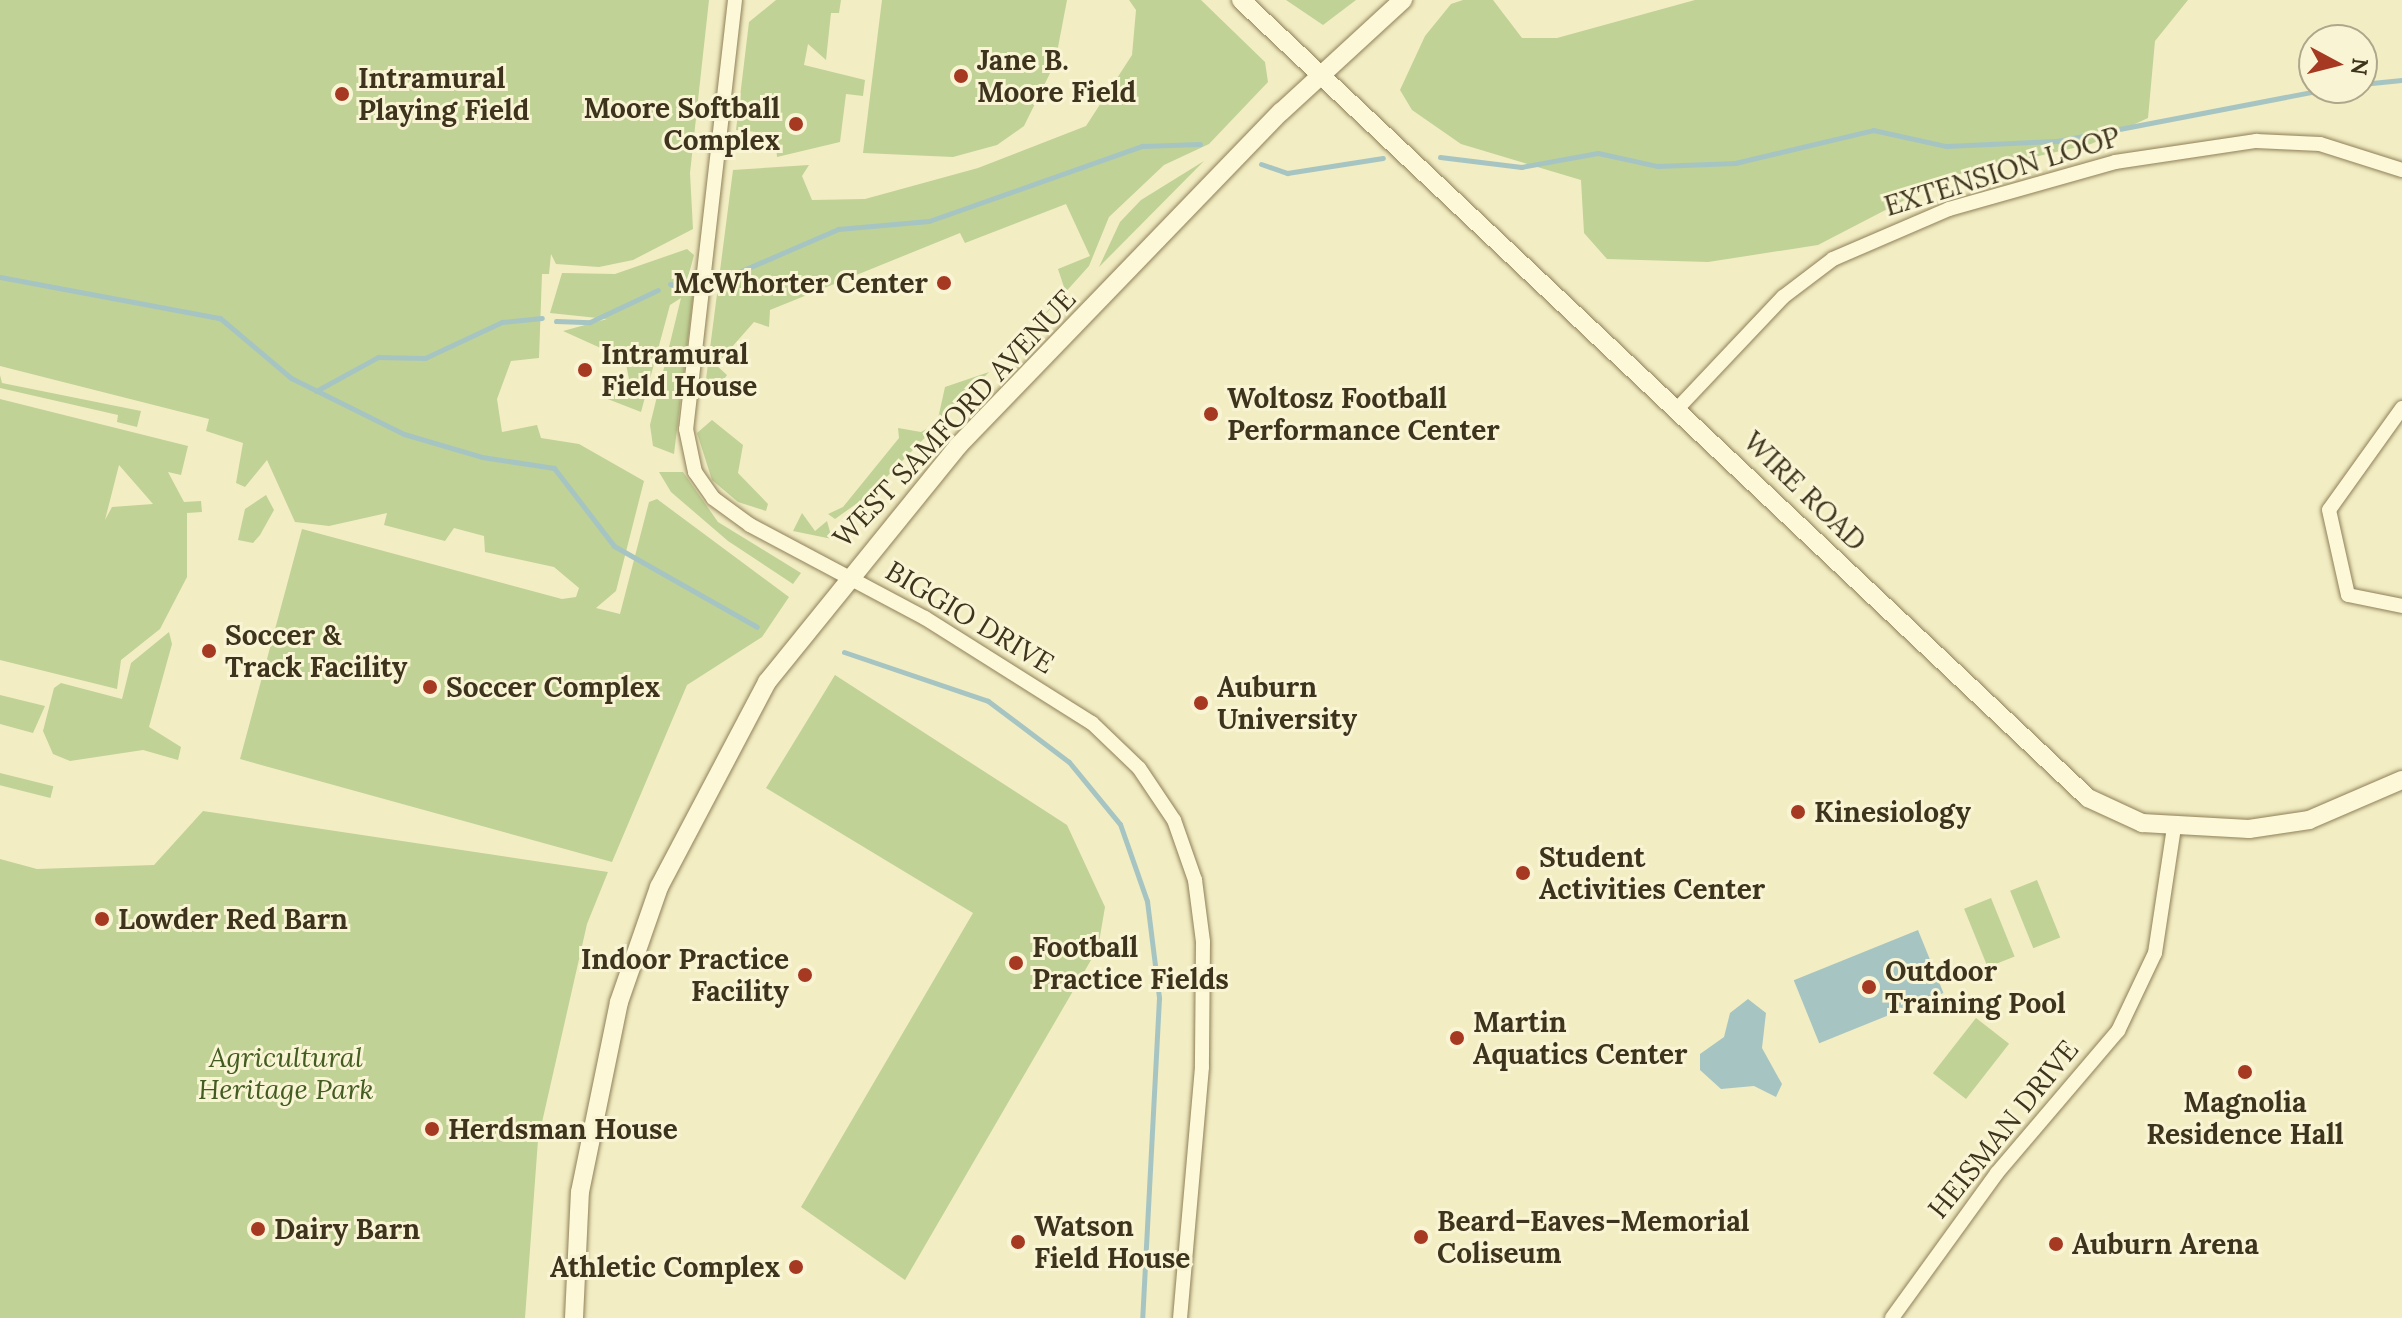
<!DOCTYPE html>
<meta charset="utf-8">
<style>
body{margin:0}
#map{position:relative;width:2402px;height:1318px;overflow:hidden;background:#f3edc4;font-family:Lora,serif}
div>[style]{position:absolute}
.green>*{inset:0;background:#c0d296;transform-origin:0 0}
.water>*{inset:0;background:#a6c5c2;transform-origin:0 0}
.stream>*{height:5px;margin:-2.5px;padding:0 2.5px;transform-origin:2.5px;border-radius:2.5px;background:#a6c5c2}
.roads{filter:drop-shadow(0 0 2px #8f8058) drop-shadow(0 0 2px #8f8058)}
.minor>*{height:14px;margin:-7px;padding:0 7px;transform-origin:7px;border-radius:7px;background:#fcf8d8}
.tertiary>*{height:18px;margin:-9px;padding:0 9px;transform-origin:9px;border-radius:9px;background:#fcf8d8}
.dots>*{width:22px;height:22px;translate:-50% -50%;box-sizing:border-box;border:4px solid #f9f5d4;border-radius:50%}
span{translate:-50% -50%;white-space:nowrap;text-align:center;line-height:1.15;-webkit-text-stroke:6px #f9f5d4;paint-order:stroke}
.poi-label{font-size:28px;color:#3e331d;font-weight:700}
.left{translate:0 -50%;text-align:left}
.right{translate:-100% -50%;text-align:right}
.street-label{font-size:28px;color:#3e331d}
.park-label{font-size:28px;color:#435c22;font-style:italic}
.north{position:absolute;left:2298px;top:24px;width:80px;height:80px;box-sizing:border-box;background:#f9f5d4;border:2px solid #aea78b;border-radius:50%;rotate:97deg;font-size:22px;font-weight:700;line-height:32px;text-align:center;color:#3e331d}
.north::after{content:'';display:block;margin:auto;width:28px;height:36px;background:#a53922;clip-path:polygon(50% 0,100% 100%,50% 72%,0 100%)}
</style>
<div id="map">
<div class="green">
<div style="clip-path:polygon(0 0,709px 0,690px 173px,693px 229px,633px 260px,599px 267px,556px 264px,551px 254px,549px 274px,542px 274px,539px 358px,511px 361px,497px 399px,502px 432px,537px 425px,541px 438px,579px 444px,644px 481px,616px 591px,596px 608px,620px 614px,649px 502px,657px 499px,789px 597px,762px 637px,687px 685px,612px 862px,240px 759px,302px 529px,562px 599px,576px 597px,579px 588px,554px 567px,485px 552px,484px 536px,454px 528px,445px 541px,384px 525px,387px 513px,329px 526px,295px 522px,267px 460px,245px 487px,236px 483px,243px 443px,206px 431px,209px 419px,0 366px)"></div>
<div style="clip-path:polygon(776px 0,841px 0,839px 13px,831px 13px,826px 60px,808px 44px,804px 65px,865px 80px,863px 96px,846px 94px,840px 142px,777px 157px,775px 134px,736px 130px,749px 22px)"></div>
<div style="clip-path:polygon(882px 0,1067px 0,1055px 63px,1024px 126px,997px 145px,953px 157px,863px 153px)"></div>
<div style="clip-path:polygon(1129px 0,1201px 0,1265px 62px,1268px 82px,1209px 144px,1164px 165px,1109px 217px,1089px 266px,1036px 325px,1065px 290px,1058px 269px,1090px 256px,1066px 204px,965px 243px,960px 233px,770px 310px,769px 327px,754px 322px,716px 365px,727px 375px,718px 388px,705px 387px,733px 170px,809px 165px,802px 176px,812px 200px,865px 199px,978px 168px,1086px 126px,1132px 55px,1136px 10px)"></div>
<div style="clip-path:polygon(1286px 0,1356px 0,1323px 25px)"></div>
<div style="clip-path:polygon(1463px 0,1493px 0,1522px 38px,1557px 38px,1695px 0,2188px 0,2155px 41px,2148px 118px,2091px 144px,1951px 176px,1818px 245px,1708px 262px,1607px 259px,1584px 233px,1581px 180px,1461px 144px,1412px 110px,1400px 90px,1425px 36px,1451px 4px)"></div>
<div style="clip-path:polygon(1204px 161px,1099px 267px,1120px 222px,1141px 200px)"></div>
<div style="clip-path:polygon(687px 249px,694px 255px,686px 285px,694px 289px,674px 454px,653px 446px,650px 425px,681px 298px,670px 305px,641px 412px,605px 398px,631px 389px,625px 359px,563px 331px,607px 319px,550px 313px,562px 273px,615px 274px)"></div>
<div style="clip-path:polygon(989px 372px,870px 494px,835px 519px,828px 514px,843px 507px,899px 438px,898px 428px,921px 432px,937px 423px,945px 387px)"></div>
<div style="clip-path:polygon(0 375px,2px 383px,141px 411px,137px 427px,117px 422px,118px 415px,0 388px)"></div>
<div style="clip-path:polygon(evenodd,0 399px,188px 446px,181px 475px,168px 472px,184px 502px,201px 501px,202px 512px,187px 513px,187px 577px,160px 629px,121px 660px,117px 689px,0 660px,0 399px,119px 465px,153px 504px,112px 507px,105px 520px,119px 465px)"></div>
<div style="clip-path:polygon(712px 420px,743px 445px,738px 473px,768px 504px,766px 511px,738px 502px,712px 480px,697px 433px)"></div>
<div style="clip-path:polygon(659px 472px,683px 472px,718px 522px,801px 573px,793px 584px,728px 541px,671px 492px)"></div>
<div style="clip-path:polygon(266px 495px,274px 510px,260px 535px,253px 543px,238px 540px,245px 509px)"></div>
<div style="clip-path:polygon(802px 513px,815px 531px,827px 521px,832px 539px,793px 531px)"></div>
<div style="clip-path:polygon(169px 632px,172px 644px,149px 727px,181px 747px,178px 760px,143px 750px,70px 761px,53px 754px,43px 731px,54px 688px,61px 683px,122px 699px,131px 663px)"></div>
<div style="clip-path:polygon(835px 675px,1067px 825px,1105px 907px,1098px 948px,905px 1280px,801px 1207px,973px 913px,766px 788px)"></div>
<div style="clip-path:polygon(0 695px,45px 706px,33px 733px,0 724px)"></div>
<div style="left:0;top:773px;width:55px;height:12px;rotate:14deg"></div>
<div style="clip-path:polygon(203px 811px,608px 872px,587px 924px,538px 1140px,525px 1318px,0 1318px,0 859px,37px 869px,154px 865px)"></div>
<div style="left:2037px;top:880px;width:62px;height:29px;rotate:68deg"></div>
<div style="left:1991px;top:898px;width:63px;height:29px;rotate:68deg"></div>
<div style="left:1976px;top:1018px;width:42px;height:70px;rotate:38deg"></div>
</div>
<div class="water">
<div style="left:1918px;top:930px;width:68px;height:134px;rotate:68deg"></div>
<div style="clip-path:polygon(1748px 999px,1766px 1013px,1762px 1048px,1782px 1084px,1776px 1097px,1754px 1086px,1721px 1089px,1700px 1070px,1700px 1054px,1724px 1037px,1730px 1013px)"></div>
</div>
<div class="stream">
<div style="left:2362px;top:84px;width:40px;rotate:-5.7deg"></div>
<div style="left:1440px;top:157px;width:82px;rotate:7deg"></div>
<div style="left:1521px;top:167px;width:78px;rotate:-10.3deg"></div>
<div style="left:1598px;top:153px;width:60px;rotate:12.4deg"></div>
<div style="left:1657px;top:166px;width:78px;rotate:-2.2deg"></div>
<div style="left:1735px;top:163px;width:142px;rotate:-13.4deg"></div>
<div style="left:1873px;top:130px;width:75px;rotate:12.4deg"></div>
<div style="left:1946px;top:146px;width:111px;rotate:-2.6deg"></div>
<div style="left:2057px;top:141px;width:281px;rotate:-10.9deg"></div>
<div style="left:1261px;top:164px;width:28px;rotate:19deg"></div>
<div style="left:1287px;top:173px;width:97px;rotate:-8.9deg"></div>
<div style="left:0;top:277px;width:224px;rotate:10.6deg"></div>
<div style="left:220px;top:318px;width:93px;rotate:40.2deg"></div>
<div style="left:291px;top:378px;width:126px;rotate:26.4deg"></div>
<div style="left:404px;top:434px;width:81px;rotate:16.4deg"></div>
<div style="left:482px;top:457px;width:73px;rotate:8.7deg"></div>
<div style="left:554px;top:468px;width:98px;rotate:52.4deg"></div>
<div style="left:614px;top:546px;width:164px;rotate:29.5deg"></div>
<div style="left:718px;top:281px;width:131px;rotate:-23.4deg"></div>
<div style="left:838px;top:229px;width:91px;rotate:-5deg"></div>
<div style="left:929px;top:221px;width:226px;rotate:-19.4deg"></div>
<div style="left:1142px;top:146px;width:58px;rotate:-2deg"></div>
<div style="left:670px;top:284px;width:20px;rotate:11deg"></div>
<div style="left:556px;top:321px;width:34px;rotate:2deg"></div>
<div style="left:590px;top:322px;width:75px;rotate:-25.2deg"></div>
<div style="left:316px;top:391px;width:71px;rotate:-28.7deg"></div>
<div style="left:378px;top:357px;width:47px;rotate:1.2deg"></div>
<div style="left:425px;top:358px;width:85px;rotate:-25.1deg"></div>
<div style="left:502px;top:322px;width:40px;rotate:-5.7deg"></div>
<div style="left:844px;top:652px;width:152px;rotate:18.8deg"></div>
<div style="left:988px;top:701px;width:101px;rotate:37deg"></div>
<div style="left:1069px;top:762px;width:80px;rotate:50.6deg"></div>
<div style="left:1120px;top:824px;width:82px;rotate:70.7deg"></div>
<div style="left:1147px;top:901px;width:98px;rotate:82.9deg"></div>
<div style="left:1159px;top:998px;width:320px;rotate:93deg"></div>
</div>
<div class="roads">
<div class="minor">
<div style="left:735px;top:0;width:432px;rotate:96.5deg"></div>
<div style="left:686px;top:429px;width:44px;rotate:78.2deg"></div>
<div style="left:695px;top:472px;width:32px;rotate:55deg"></div>
<div style="left:713px;top:498px;width:46px;rotate:36.1deg"></div>
<div style="left:750px;top:525px;width:198px;rotate:28deg"></div>
<div style="left:925px;top:618px;width:197px;rotate:32.2deg"></div>
<div style="left:1092px;top:723px;width:65px;rotate:43.8deg"></div>
<div style="left:1139px;top:768px;width:63px;rotate:56.1deg"></div>
<div style="left:1174px;top:820px;width:64px;rotate:70.7deg"></div>
<div style="left:1195px;top:880px;width:63px;rotate:82.6deg"></div>
<div style="left:1203px;top:942px;width:125px;rotate:90.5deg"></div>
<div style="left:1202px;top:1067px;width:252px;rotate:95deg"></div>
<div style="left:1678px;top:408px;width:153px;rotate:-46.6deg"></div>
<div style="left:1783px;top:297px;width:63px;rotate:-37.2deg"></div>
<div style="left:1833px;top:259px;width:126px;rotate:-23.3deg"></div>
<div style="left:1949px;top:209px;width:173px;rotate:-15.8deg"></div>
<div style="left:2115px;top:162px;width:143px;rotate:-8.5deg"></div>
<div style="left:2256px;top:141px;width:64px;rotate:2.7deg"></div>
<div style="left:2320px;top:144px;width:86px;rotate:17.6deg"></div>
<div style="left:2402px;top:408px;width:125px;rotate:125.6deg"></div>
<div style="left:2329px;top:510px;width:87px;rotate:77.4deg"></div>
<div style="left:2348px;top:595px;width:55px;rotate:11.5deg"></div>
<div style="left:1892px;top:1318px;width:179px;rotate:-54.1deg"></div>
<div style="left:1997px;top:1173px;width:187px;rotate:-49.6deg"></div>
<div style="left:2118px;top:1031px;width:86px;rotate:-64.6deg"></div>
<div style="left:2155px;top:953px;width:126px;rotate:-81.4deg"></div>
</div>
<div class="tertiary">
<div style="left:1241px;top:0;width:1164px;rotate:43.29deg"></div>
<div style="left:2088px;top:798px;width:60px;rotate:24.8deg"></div>
<div style="left:2142px;top:823px;width:107px;rotate:3.2deg"></div>
<div style="left:2249px;top:829px;width:61px;rotate:-8.5deg"></div>
<div style="left:2309px;top:820px;width:101px;rotate:-23.3deg"></div>
<div style="left:574px;top:1318px;width:126px;rotate:-87.3deg"></div>
<div style="left:580px;top:1192px;width:194px;rotate:-78.4deg"></div>
<div style="left:619px;top:1002px;width:122px;rotate:-70.8deg"></div>
<div style="left:659px;top:887px;width:232px;rotate:-62.2deg"></div>
<div style="left:767px;top:682px;width:304px;rotate:-51deg"></div>
<div style="left:958px;top:446px;width:465px;rotate:-46deg"></div>
<div style="left:1281px;top:112px;width:166px;rotate:-42.6deg"></div>
</div>
</div>
<div class="dots">
<div style="left:961px;top:76px;background:#a53922"></div>
<div style="left:342px;top:94px;background:#a53922"></div>
<div style="left:796px;top:124px;background:#a53922"></div>
<div style="left:944px;top:283px;background:#a53922"></div>
<div style="left:585px;top:370px;background:#a53922"></div>
<div style="left:1211px;top:414px;background:#a53922"></div>
<div style="left:209px;top:651px;background:#a53922"></div>
<div style="left:430px;top:687px;background:#a53922"></div>
<div style="left:1201px;top:703px;background:#a53922"></div>
<div style="left:1798px;top:812px;background:#a53922"></div>
<div style="left:1523px;top:873px;background:#a53922"></div>
<div style="left:102px;top:919px;background:#a53922"></div>
<div style="left:1016px;top:963px;background:#a53922"></div>
<div style="left:805px;top:975px;background:#a53922"></div>
<div style="left:1869px;top:987px;background:#a53922"></div>
<div style="left:1457px;top:1038px;background:#a53922"></div>
<div style="left:2245px;top:1072px;background:#a53922"></div>
<div style="left:432px;top:1129px;background:#a53922"></div>
<div style="left:258px;top:1229px;background:#a53922"></div>
<div style="left:1421px;top:1237px;background:#a53922"></div>
<div style="left:1018px;top:1242px;background:#a53922"></div>
<div style="left:2056px;top:1244px;background:#a53922"></div>
<div style="left:796px;top:1267px;background:#a53922"></div>
</div>
<div class="poi-label">
<span class="left" style="left:977px;top:76px">Jane B.<br>Moore Field</span>
<span class="left" style="left:358px;top:94px">Intramural<br>Playing Field</span>
<span class="right" style="left:780px;top:124px">Moore Softball<br>Complex</span>
<span class="right" style="left:928px;top:283px">McWhorter Center</span>
<span class="left" style="left:601px;top:370px">Intramural<br>Field House</span>
<span class="left" style="left:1227px;top:414px">Woltosz Football<br>Performance Center</span>
<span class="left" style="left:225px;top:651px">Soccer &amp;<br>Track Facility</span>
<span class="left" style="left:446px;top:687px">Soccer Complex</span>
<span class="left" style="left:1217px;top:703px">Auburn<br>University</span>
<span class="left" style="left:1814px;top:812px">Kinesiology</span>
<span class="left" style="left:1539px;top:873px">Student<br>Activities Center</span>
<span class="left" style="left:118px;top:919px">Lowder Red Barn</span>
<span class="left" style="left:1032px;top:963px">Football<br>Practice Fields</span>
<span class="right" style="left:789px;top:975px">Indoor Practice<br>Facility</span>
<span class="left" style="left:1885px;top:987px">Outdoor<br>Training Pool</span>
<span class="left" style="left:1473px;top:1038px">Martin<br>Aquatics Center</span>
<span style="left:2245px;top:1118px">Magnolia<br>Residence Hall</span>
<span class="left" style="left:448px;top:1129px">Herdsman House</span>
<span class="left" style="left:1437px;top:1237px">Beard–Eaves–Memorial<br>Coliseum</span>
<span class="left" style="left:1034px;top:1242px">Watson<br>Field House</span>
<span class="left" style="left:274px;top:1229px">Dairy Barn</span>
<span class="left" style="left:2072px;top:1244px">Auburn Arena</span>
<span class="right" style="left:780px;top:1267px">Athletic Complex</span>
</div>
<div class="street-label">
<span style="left:2002px;top:171px;rotate:-17deg">EXTENSION LOOP</span>
<span style="left:954px;top:418px;rotate:-47deg">WEST SAMFORD AVENUE</span>
<span style="left:1805px;top:491px;rotate:44deg">WIRE ROAD</span>
<span style="left:970px;top:617px;rotate:31deg">BIGGIO DRIVE</span>
<span style="left:2003px;top:1129px;rotate:-51deg">HEISMAN DRIVE</span>
</div>
<div class="park-label">
<span style="left:286px;top:1073px">Agricultural<br>Heritage Park</span>
</div>
<div class="north">N</div>
</div>
